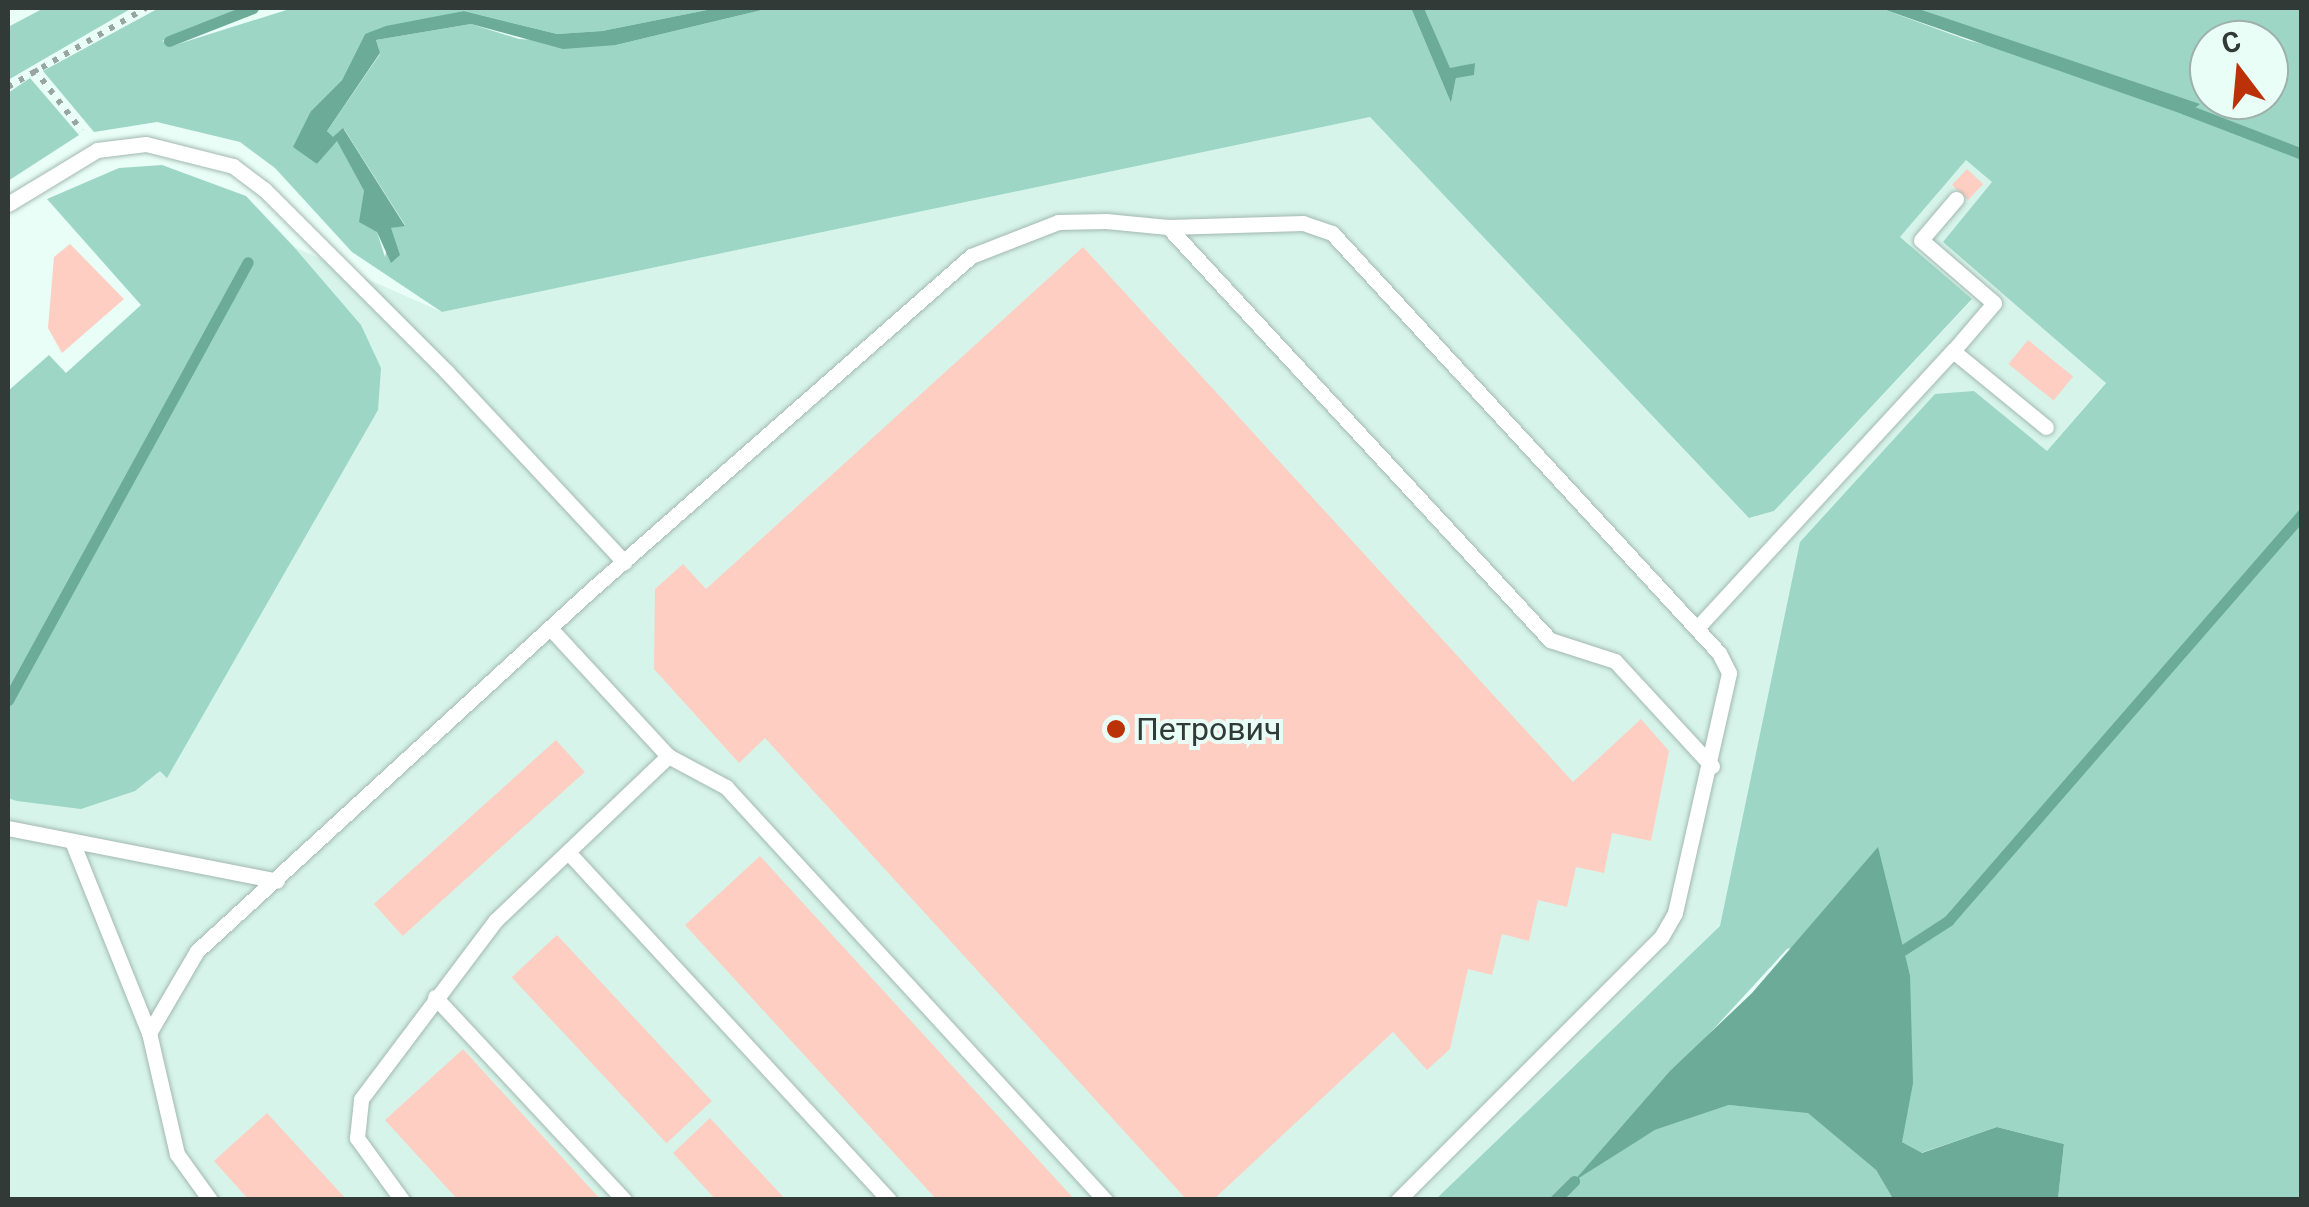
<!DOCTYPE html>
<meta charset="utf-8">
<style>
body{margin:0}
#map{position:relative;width:2309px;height:1207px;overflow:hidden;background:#e8fef6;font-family:Roboto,sans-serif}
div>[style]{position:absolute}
.built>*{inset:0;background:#d6f4e9}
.green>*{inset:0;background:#9dd6c4}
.water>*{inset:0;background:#6bab97}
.stream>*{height:11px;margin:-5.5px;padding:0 5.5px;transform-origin:5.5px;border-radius:5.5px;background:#6bab97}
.building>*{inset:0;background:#ffcec2;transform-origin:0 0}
.path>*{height:6px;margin-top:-3px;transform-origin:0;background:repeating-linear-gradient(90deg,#97a6a1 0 5px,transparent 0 13px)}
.roads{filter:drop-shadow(0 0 2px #a3b8b1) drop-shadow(0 0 2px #a3b8b1)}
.service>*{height:15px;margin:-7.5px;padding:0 7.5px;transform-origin:7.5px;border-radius:7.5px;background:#fff}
.dots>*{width:28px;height:28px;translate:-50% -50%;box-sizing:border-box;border:5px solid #e8fef6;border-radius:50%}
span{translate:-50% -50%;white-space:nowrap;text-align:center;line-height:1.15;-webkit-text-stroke:8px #e8fef6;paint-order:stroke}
.poi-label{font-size:32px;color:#323a37}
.left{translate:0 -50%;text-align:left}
.frame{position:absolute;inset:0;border:10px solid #323a37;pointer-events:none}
.north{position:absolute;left:2189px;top:20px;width:100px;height:100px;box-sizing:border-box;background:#e8fef6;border:2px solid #9fb0aa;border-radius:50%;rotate:344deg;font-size:28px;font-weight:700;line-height:40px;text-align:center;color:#323a37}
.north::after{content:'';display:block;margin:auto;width:35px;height:45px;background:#bc3208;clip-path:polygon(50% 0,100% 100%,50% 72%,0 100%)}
</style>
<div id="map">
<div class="built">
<div style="clip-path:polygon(1370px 117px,1750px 518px,1774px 511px,1972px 300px,1900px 237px,1966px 160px,1993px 182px,1943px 242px,2106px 382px,2047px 451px,1974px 391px,1729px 889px,1720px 926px,1436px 1199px,8px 1199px,8px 720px,294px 247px,442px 312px)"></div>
</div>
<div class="green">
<div style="clip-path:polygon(44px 8px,132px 8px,8px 80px,8px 27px)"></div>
<div style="clip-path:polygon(evenodd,159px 8px,240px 8px,162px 41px,175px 45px,293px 8px,717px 8px,602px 31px,557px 34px,464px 11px,365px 34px,342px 80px,311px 111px,301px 150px,317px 164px,337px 140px,364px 191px,385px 257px,391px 228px,405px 225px,344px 129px,333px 138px,327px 131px,380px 54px,376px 40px,471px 24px,519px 39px,616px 45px,770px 8px,1411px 8px,1451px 103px,1456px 78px,1475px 63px,1450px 69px,1424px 8px,1880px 8px,1967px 40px,2089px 70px,1916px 8px,2301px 8px,2301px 1199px,2058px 1199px,2064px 1144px,1997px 1127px,1921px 1153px,1902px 1142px,1910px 975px,1895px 924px,1787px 949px,1578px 1177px,1655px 1130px,1729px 1105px,1808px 1112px,1876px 1170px,1893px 1199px,1436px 1199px,1720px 926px,1800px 542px,1935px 394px,1974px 391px,2047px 451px,2106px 383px,1943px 242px,1992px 182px,1966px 160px,1900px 237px,1972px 299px,1774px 511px,1749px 518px,1370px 117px,442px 312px,352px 252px,275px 168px,240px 142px,157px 122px,94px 132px,43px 71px,159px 8px,2209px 40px,2269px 40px,2269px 100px,2209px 100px,2209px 40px)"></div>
<div style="clip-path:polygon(30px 78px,79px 135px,8px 181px,8px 93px)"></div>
<div style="clip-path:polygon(162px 165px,246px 196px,294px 247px,361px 325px,381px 368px,378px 410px,167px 778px,160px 771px,135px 791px,81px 809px,17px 801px,8px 798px,8px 391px,49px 355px,66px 373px,141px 305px,47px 199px,119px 168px)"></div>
</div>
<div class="water">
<div style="clip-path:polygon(717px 8px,770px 8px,616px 45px,563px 49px,471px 24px,376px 40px,380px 53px,327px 131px,333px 137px,343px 128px,405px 226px,391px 228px,400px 255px,391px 263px,377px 232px,359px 222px,364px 191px,337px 141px,317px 164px,293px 147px,311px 111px,342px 80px,365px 34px,386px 26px,464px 11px,557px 34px,602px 31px)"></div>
<div style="clip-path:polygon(1411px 8px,1424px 8px,1450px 68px,1475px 63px,1474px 75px,1456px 78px,1451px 103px)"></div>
<div style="clip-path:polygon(1880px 8px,1916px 8px,2200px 104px,2185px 115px)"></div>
<div style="clip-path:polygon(1878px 847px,1910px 975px,1913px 1083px,1902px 1142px,1922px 1153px,1997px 1127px,2064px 1144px,2058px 1199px,1893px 1199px,1876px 1170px,1808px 1113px,1729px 1105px,1655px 1130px,1574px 1181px,1670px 1071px,1752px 993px)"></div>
</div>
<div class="stream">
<div style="left:169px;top:41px;width:90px;rotate:-21.4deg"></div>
<div style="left:2185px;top:109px;width:125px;rotate:21deg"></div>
<div style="left:8px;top:700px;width:499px;rotate:-61.3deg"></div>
<div style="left:1903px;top:950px;width:54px;rotate:-32.8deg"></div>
<div style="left:1948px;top:921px;width:539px;rotate:-48.98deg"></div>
<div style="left:1555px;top:1200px;width:27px;rotate:-45deg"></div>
</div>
<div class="building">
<div style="left:1967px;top:169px;width:22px;height:22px;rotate:43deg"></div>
<div style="clip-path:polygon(70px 244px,124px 299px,62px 353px,48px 328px,54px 257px)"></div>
<div style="clip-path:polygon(1083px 247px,1573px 782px,1641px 719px,1669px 751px,1651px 841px,1612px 833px,1604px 873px,1576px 867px,1567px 907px,1538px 900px,1529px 941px,1502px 934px,1492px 975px,1468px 969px,1450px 1049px,1427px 1070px,1393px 1032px,1213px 1200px,1187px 1200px,765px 738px,739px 763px,654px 669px,655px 589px,683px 564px,706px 589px)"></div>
<div style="left:2028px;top:340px;width:58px;height:31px;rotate:39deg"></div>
<div style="left:556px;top:740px;width:43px;height:245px;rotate:48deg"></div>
<div style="clip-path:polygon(760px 856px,1075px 1200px,937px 1200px,685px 925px)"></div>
<div style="left:557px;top:935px;width:227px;height:62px;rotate:47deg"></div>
<div style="clip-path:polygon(463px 1049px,601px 1200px,458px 1200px,385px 1120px)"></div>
<div style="clip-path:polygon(267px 1113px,347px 1200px,249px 1200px,214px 1161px)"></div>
<div style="clip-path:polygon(710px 1118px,786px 1200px,716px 1200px,673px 1153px)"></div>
</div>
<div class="path">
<div style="left:34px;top:69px;width:78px;rotate:52.3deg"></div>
<div style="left:8px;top:87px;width:159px;rotate:-29.8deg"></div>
</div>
<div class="roads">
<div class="service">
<div style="left:8px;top:204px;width:104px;rotate:-31.2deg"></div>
<div style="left:97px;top:150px;width:49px;rotate:-7deg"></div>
<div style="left:146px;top:144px;width:90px;rotate:14.2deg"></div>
<div style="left:233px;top:166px;width:40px;rotate:37deg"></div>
<div style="left:265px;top:190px;width:257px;rotate:45deg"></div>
<div style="left:447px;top:372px;width:260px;rotate:47deg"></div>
<div style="left:1168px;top:227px;width:563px;rotate:47.23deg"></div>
<div style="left:1550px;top:640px;width:68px;rotate:17.9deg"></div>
<div style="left:1615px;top:661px;width:143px;rotate:47.3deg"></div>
<div style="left:1953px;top:351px;width:63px;rotate:-49.5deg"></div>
<div style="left:1994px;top:303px;width:96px;rotate:-139.2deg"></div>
<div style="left:1921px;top:240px;width:54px;rotate:-49.5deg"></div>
<div style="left:550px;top:628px;width:174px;rotate:47.3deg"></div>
<div style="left:668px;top:756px;width:66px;rotate:28.1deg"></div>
<div style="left:726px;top:787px;width:561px;rotate:47.46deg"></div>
<div style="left:1697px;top:628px;width:377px;rotate:-47.3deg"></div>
<div style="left:1953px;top:351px;width:120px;rotate:39.3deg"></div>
<div style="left:8px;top:828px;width:274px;rotate:11.1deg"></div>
<div style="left:73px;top:844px;width:204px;rotate:68.1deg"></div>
<div style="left:568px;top:852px;width:473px;rotate:47.3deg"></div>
<div style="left:435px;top:997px;width:277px;rotate:47deg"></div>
<div style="left:210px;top:1200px;width:57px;rotate:-125.7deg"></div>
<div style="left:177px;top:1154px;width:124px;rotate:-103deg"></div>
<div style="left:149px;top:1033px;width:95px;rotate:-59.7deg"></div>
<div style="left:197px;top:951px;width:534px;rotate:-42.5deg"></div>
<div style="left:591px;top:590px;width:506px;rotate:-41.31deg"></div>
<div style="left:971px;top:256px;width:93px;rotate:-21.3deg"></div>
<div style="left:1058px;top:222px;width:48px;rotate:-1.2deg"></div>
<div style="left:1106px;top:221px;width:62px;rotate:5.5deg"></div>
<div style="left:1168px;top:227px;width:135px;rotate:-1.7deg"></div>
<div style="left:1303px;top:223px;width:31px;rotate:19deg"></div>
<div style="left:1332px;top:233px;width:571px;rotate:47.34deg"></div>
<div style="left:1719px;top:653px;width:22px;rotate:63deg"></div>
<div style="left:1729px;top:673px;width:246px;rotate:102.7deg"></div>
<div style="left:1675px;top:913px;width:28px;rotate:120deg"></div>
<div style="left:1661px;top:937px;width:372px;rotate:135deg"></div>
<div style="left:402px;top:1200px;width:77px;rotate:-126deg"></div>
<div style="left:357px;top:1138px;width:39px;rotate:-84deg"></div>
<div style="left:361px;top:1099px;width:224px;rotate:-53deg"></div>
<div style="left:496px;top:920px;width:238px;rotate:-43.6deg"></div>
</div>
</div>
<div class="dots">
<div style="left:1116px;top:729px;background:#bc3208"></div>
</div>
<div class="poi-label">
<span class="left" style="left:1136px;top:729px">Петрович</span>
</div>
<div class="frame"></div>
<div class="north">С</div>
</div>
